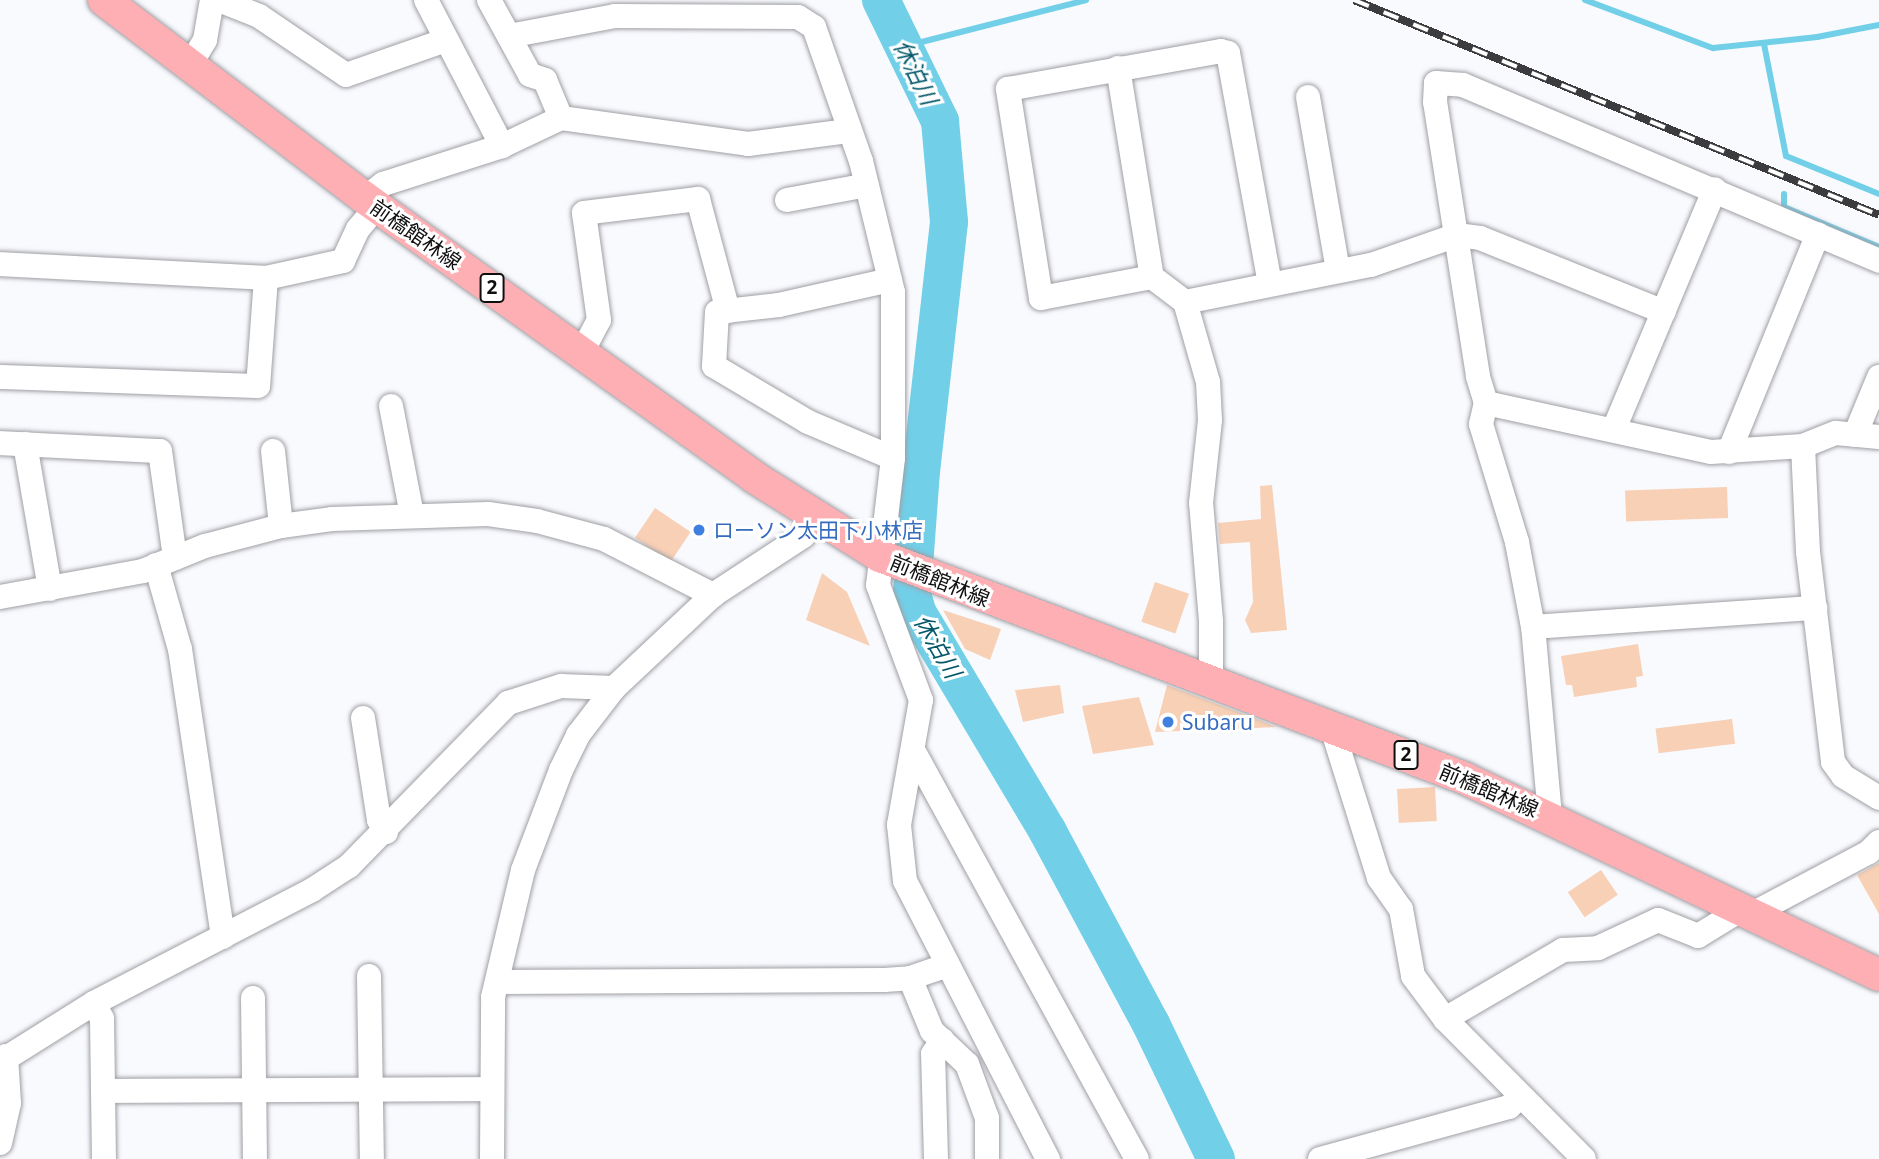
<!DOCTYPE html>
<meta charset="utf-8">
<style>
body{margin:0}
#map{position:relative;width:1879px;height:1159px;overflow:hidden;background:#f9fafe;font-family:"Noto Sans","Noto Sans JP",sans-serif}
div>[style]{position:absolute}
.stream>*{height:6px;margin:-3px;padding:0 3px;transform-origin:3px;border-radius:3px;background:#72cfe8}
.river>*{height:38px;margin:-19px;padding:0 19px;transform-origin:19px;border-radius:19px;background:#72cfe8}
.building>*{inset:0;background:#f8d0b6;transform-origin:0 0}
.roads{filter:drop-shadow(0 0 2px #9f9fa4) drop-shadow(0 0 2px #9f9fa4)}
.minor>*{height:24px;margin:-12px;padding:0 12px;transform-origin:12px;border-radius:12px;background:#fff}
.major>*{height:32px;margin:-16px;padding:0 16px;transform-origin:16px;border-radius:16px;background:#feafb4}
.rail>*{height:8px;margin-top:-4px;transform-origin:0;background:repeating-linear-gradient(90deg,#fff 0 16px,#3c3c3e 0 32px);box-sizing:border-box;border-block:2px solid #3c3c3e}
.dots>*{width:19px;height:19px;translate:-50% -50%;box-sizing:border-box;border:4px solid #fff;border-radius:50%}
span{translate:-50% -50%;white-space:nowrap;text-align:center;line-height:1.15;-webkit-text-stroke:6px #fff;paint-order:stroke}
.shield-label span{padding:2px 5px;background:#fff;border:2px solid;border-radius:5px;-webkit-text-stroke-width:0}
.shield-label{font-size:19px;color:#0f0f10;font-weight:700}
.street-label{font-size:21px;color:#0f0f10}
.shop-label{font-size:21px;color:#366cbe}
.left{translate:0 -50%;text-align:left}
.water-label{font-size:23px;color:#04586a;font-style:italic}
</style>
<div id="map">
<div class="stream">
<div style="left:1585px;top:0;width:137px;rotate:20.6deg"></div>
<div style="left:1713px;top:48px;width:105px;rotate:-6deg"></div>
<div style="left:1817px;top:37px;width:63px;rotate:-11deg"></div>
<div style="left:1764px;top:44px;width:114px;rotate:78.9deg"></div>
<div style="left:1786px;top:156px;width:100px;rotate:22.2deg"></div>
<div style="left:902px;top:47px;width:190px;rotate:-14.3deg"></div>
<div style="left:1784px;top:194px;width:13px;rotate:90deg"></div>
<div style="left:1784px;top:207px;width:103px;rotate:22.8deg"></div>
</div>
<div class="river">
<div style="left:881px;top:0;width:135px;rotate:64deg"></div>
<div style="left:940px;top:121px;width:101px;rotate:84.9deg"></div>
<div style="left:949px;top:222px;width:251px;rotate:96.4deg"></div>
<div style="left:921px;top:471px;width:122px;rotate:94.2deg"></div>
<div style="left:912px;top:593px;width:20px;rotate:75deg"></div>
<div style="left:917px;top:612px;width:256px;rotate:59.2deg"></div>
<div style="left:1048px;top:832px;width:218px;rotate:61.8deg"></div>
<div style="left:1151px;top:1024px;width:150px;rotate:64.3deg"></div>
</div>
<div class="building">
<div style="clip-path:polygon(1272px 485px,1287px 630px,1251px 633px,1245px 620px,1253px 602px,1250px 542px,1220px 544px,1218px 523px,1261px 519px,1260px 486px)"></div>
<div style="left:1727px;top:487px;width:31px;height:102px;rotate:88deg"></div>
<div style="left:655px;top:508px;width:43px;height:36px;rotate:34deg"></div>
<div style="clip-path:polygon(822px 573px,847px 592px,870px 646px,806px 620px)"></div>
<div style="left:1155px;top:582px;width:36px;height:42px;rotate:19deg"></div>
<div style="clip-path:polygon(943px 610px,1001px 629px,990px 660px,965px 649px)"></div>
<div style="clip-path:polygon(1638px 644px,1643px 676px,1636px 677px,1637px 687px,1574px 697px,1572px 685px,1566px 685px,1561px 656px)"></div>
<div style="clip-path:polygon(1060px 685px,1064px 713px,1023px 722px,1015px 690px)"></div>
<div style="clip-path:polygon(1167px 685px,1262px 721px,1276px 727px,1155px 732px)"></div>
<div style="clip-path:polygon(1139px 697px,1154px 745px,1093px 754px,1082px 706px)"></div>
<div style="left:1732px;top:719px;width:25px;height:77px;rotate:83deg"></div>
<div style="left:1435px;top:787px;width:34px;height:38px;rotate:87deg"></div>
<div style="clip-path:polygon(1879px 863px,1879px 914px,1857px 875px)"></div>
<div style="left:1601px;top:870px;width:30px;height:40px;rotate:56deg"></div>
</div>
<div class="roads">
<div class="minor">
<div style="left:219px;top:0;width:43px;rotate:21.8deg"></div>
<div style="left:259px;top:16px;width:105px;rotate:34.1deg"></div>
<div style="left:346px;top:75px;width:103px;rotate:-19.3deg"></div>
<div style="left:426px;top:0;width:165px;rotate:62.5deg"></div>
<div style="left:489px;top:0;width:85px;rotate:61.3deg"></div>
<div style="left:530px;top:75px;width:16px;rotate:18deg"></div>
<div style="left:545px;top:80px;width:41px;rotate:67.2deg"></div>
<div style="left:509px;top:36px;width:108px;rotate:-10.7deg"></div>
<div style="left:615px;top:16px;width:183px;rotate:0.3deg"></div>
<div style="left:798px;top:17px;width:19px;rotate:32deg"></div>
<div style="left:814px;top:27px;width:142px;rotate:70.7deg"></div>
<div style="left:861px;top:161px;width:135px;rotate:76.3deg"></div>
<div style="left:893px;top:292px;width:166px;rotate:90deg"></div>
<div style="left:893px;top:458px;width:128px;rotate:96.7deg"></div>
<div style="left:878px;top:585px;width:123px;rotate:69.5deg"></div>
<div style="left:921px;top:700px;width:127px;rotate:100deg"></div>
<div style="left:899px;top:825px;width:56px;rotate:83.9deg"></div>
<div style="left:905px;top:881px;width:313px;rotate:62.8deg"></div>
<div style="left:190px;top:65px;width:29px;rotate:-59deg"></div>
<div style="left:205px;top:40px;width:41px;rotate:-80.1deg"></div>
<div style="left:1118px;top:68px;width:212px;rotate:80.8deg"></div>
<div style="left:1308px;top:97px;width:176px;rotate:80.2deg"></div>
<div style="left:365px;top:198px;width:23px;rotate:-38deg"></div>
<div style="left:383px;top:184px;width:125px;rotate:-17.7deg"></div>
<div style="left:502px;top:146px;width:65px;rotate:-25.4deg"></div>
<div style="left:561px;top:118px;width:189px;rotate:7.9deg"></div>
<div style="left:748px;top:144px;width:101px;rotate:-7.4deg"></div>
<div style="left:787px;top:200px;width:81px;rotate:-10.6deg"></div>
<div style="left:0;top:264px;width:266px;rotate:3deg"></div>
<div style="left:266px;top:278px;width:108px;rotate:94.2deg"></div>
<div style="left:258px;top:386px;width:258px;rotate:-178deg"></div>
<div style="left:266px;top:278px;width:79px;rotate:-12.4deg"></div>
<div style="left:343px;top:261px;width:35px;rotate:-65deg"></div>
<div style="left:358px;top:229px;width:30px;rotate:-50deg"></div>
<div style="left:890px;top:280px;width:114px;rotate:167.3deg"></div>
<div style="left:779px;top:305px;width:62px;rotate:173.6deg"></div>
<div style="left:717px;top:312px;width:54px;rotate:93.2deg"></div>
<div style="left:714px;top:366px;width:109px;rotate:30.8deg"></div>
<div style="left:808px;top:422px;width:92px;rotate:23deg"></div>
<div style="left:1185px;top:302px;width:190px;rotate:-11.3deg"></div>
<div style="left:1371px;top:265px;width:91px;rotate:-19.2deg"></div>
<div style="left:1457px;top:235px;width:23px;rotate:7deg"></div>
<div style="left:1480px;top:238px;width:198px;rotate:21.9deg"></div>
<div style="left:582px;top:352px;width:36px;rotate:-62deg"></div>
<div style="left:599px;top:320px;width:108px;rotate:-98deg"></div>
<div style="left:584px;top:213px;width:115px;rotate:-7deg"></div>
<div style="left:698px;top:199px;width:116px;rotate:75deg"></div>
<div style="left:1486px;top:403px;width:230px;rotate:12.3deg"></div>
<div style="left:1711px;top:452px;width:92px;rotate:-3.7deg"></div>
<div style="left:1803px;top:446px;width:35px;rotate:-22deg"></div>
<div style="left:1836px;top:433px;width:43px;rotate:5.3deg"></div>
<div style="left:391px;top:406px;width:111px;rotate:79.1deg"></div>
<div style="left:1614px;top:429px;width:260px;rotate:-67.2deg"></div>
<div style="left:1855px;top:435px;width:63px;rotate:-67.5deg"></div>
<div style="left:0;top:443px;width:160px;rotate:2.9deg"></div>
<div style="left:160px;top:451px;width:108px;rotate:82deg"></div>
<div style="left:25px;top:444px;width:147px;rotate:80.2deg"></div>
<div style="left:1803px;top:446px;width:106px;rotate:87.3deg"></div>
<div style="left:1808px;top:552px;width:211px;rotate:83.2deg"></div>
<div style="left:1833px;top:762px;width:17px;rotate:54deg"></div>
<div style="left:1843px;top:776px;width:42px;rotate:31.4deg"></div>
<div style="left:273px;top:451px;width:75px;rotate:83.9deg"></div>
<div style="left:1729px;top:452px;width:235px;rotate:-67.8deg"></div>
<div style="left:156px;top:565px;width:87px;rotate:74.1deg"></div>
<div style="left:180px;top:649px;width:291px;rotate:81.5deg"></div>
<div style="left:0;top:597px;width:145px;rotate:-10.3deg"></div>
<div style="left:143px;top:571px;width:67px;rotate:-22deg"></div>
<div style="left:205px;top:546px;width:79px;rotate:-14.7deg"></div>
<div style="left:281px;top:526px;width:51px;rotate:-7.8deg"></div>
<div style="left:332px;top:519px;width:156px;rotate:-1.8deg"></div>
<div style="left:488px;top:514px;width:49px;rotate:8.1deg"></div>
<div style="left:537px;top:521px;width:69px;rotate:15deg"></div>
<div style="left:604px;top:539px;width:123px;rotate:27.2deg"></div>
<div style="left:1533px;top:627px;width:283px;rotate:-3.9deg"></div>
<div style="left:1211px;top:685px;width:64px;rotate:-90deg"></div>
<div style="left:1211px;top:621px;width:118px;rotate:-94.8deg"></div>
<div style="left:1201px;top:503px;width:83px;rotate:-83.8deg"></div>
<div style="left:1210px;top:420px;width:38px;rotate:-93deg"></div>
<div style="left:1208px;top:382px;width:83px;rotate:-106deg"></div>
<div style="left:1185px;top:302px;width:41px;rotate:-142.9deg"></div>
<div style="left:1152px;top:277px;width:113px;rotate:169.3deg"></div>
<div style="left:1041px;top:298px;width:212px;rotate:-99deg"></div>
<div style="left:1008px;top:89px;width:216px;rotate:-10.1deg"></div>
<div style="left:1221px;top:51px;width:7px;rotate:16deg"></div>
<div style="left:1228px;top:53px;width:234px;rotate:79.7deg"></div>
<div style="left:363px;top:718px;width:103px;rotate:81.1deg"></div>
<div style="left:379px;top:820px;width:14px;rotate:60deg"></div>
<div style="left:1332px;top:728px;width:157px;rotate:72.6deg"></div>
<div style="left:1379px;top:878px;width:38px;rotate:55deg"></div>
<div style="left:1401px;top:909px;width:68px;rotate:79.8deg"></div>
<div style="left:1413px;top:976px;width:54px;rotate:53.3deg"></div>
<div style="left:1445px;top:1019px;width:197px;rotate:45.2deg"></div>
<div style="left:913px;top:750px;width:466px;rotate:61.3deg"></div>
<div style="left:1550px;top:816px;width:190px;rotate:-95.1deg"></div>
<div style="left:1533px;top:627px;width:86px;rotate:-100.7deg"></div>
<div style="left:1517px;top:542px;width:123px;rotate:-107deg"></div>
<div style="left:1481px;top:424px;width:22px;rotate:-77deg"></div>
<div style="left:1486px;top:403px;width:28px;rotate:-107deg"></div>
<div style="left:1478px;top:376px;width:277px;rotate:-98.9deg"></div>
<div style="left:1435px;top:102px;width:19px;rotate:-87deg"></div>
<div style="left:1436px;top:83px;width:27px;rotate:4deg"></div>
<div style="left:1463px;top:85px;width:452px;rotate:22.9deg"></div>
<div style="left:1752px;top:914px;width:132px;rotate:-27.9deg"></div>
<div style="left:1869px;top:852px;width:14px;rotate:-45deg"></div>
<div style="left:369px;top:976px;width:183px;rotate:89.1deg"></div>
<div style="left:910px;top:978px;width:57px;rotate:67.5deg"></div>
<div style="left:932px;top:1031px;width:48px;rotate:43.3deg"></div>
<div style="left:967px;top:1064px;width:58px;rotate:69.7deg"></div>
<div style="left:987px;top:1118px;width:41px;rotate:90deg"></div>
<div style="left:497px;top:982px;width:387px;rotate:-0.3deg"></div>
<div style="left:884px;top:980px;width:26px;rotate:-4deg"></div>
<div style="left:910px;top:978px;width:39px;rotate:-19deg"></div>
<div style="left:253px;top:998px;width:161px;rotate:89.3deg"></div>
<div style="left:94px;top:1003px;width:18px;rotate:63deg"></div>
<div style="left:102px;top:1019px;width:140px;rotate:89.2deg"></div>
<div style="left:1445px;top:1019px;width:137px;rotate:-30.3deg"></div>
<div style="left:1563px;top:950px;width:35px;rotate:-3deg"></div>
<div style="left:1598px;top:948px;width:66px;rotate:-25deg"></div>
<div style="left:1658px;top:920px;width:43px;rotate:21.8deg"></div>
<div style="left:1698px;top:936px;width:52px;rotate:-31.5deg"></div>
<div style="left:0;top:1062px;width:111px;rotate:-32.1deg"></div>
<div style="left:94px;top:1003px;width:246px;rotate:-27.4deg"></div>
<div style="left:312px;top:890px;width:44px;rotate:-33deg"></div>
<div style="left:349px;top:866px;width:228px;rotate:-45.7deg"></div>
<div style="left:508px;top:703px;width:56px;rotate:-17.8deg"></div>
<div style="left:561px;top:686px;width:53px;rotate:2.2deg"></div>
<div style="left:104px;top:1091px;width:387px;rotate:-0.3deg"></div>
<div style="left:0;top:1143px;width:41px;rotate:-77.3deg"></div>
<div style="left:9px;top:1103px;width:47px;rotate:-93.7deg"></div>
<div style="left:492px;top:1159px;width:162px;rotate:-89.6deg"></div>
<div style="left:493px;top:997px;width:130px;rotate:-76.7deg"></div>
<div style="left:523px;top:870px;width:107px;rotate:-69.2deg"></div>
<div style="left:561px;top:770px;width:39px;rotate:-64deg"></div>
<div style="left:578px;top:735px;width:59px;rotate:-52.5deg"></div>
<div style="left:614px;top:688px;width:136px;rotate:-43.2deg"></div>
<div style="left:713px;top:595px;width:108px;rotate:-33.2deg"></div>
<div style="left:803px;top:536px;width:21px;rotate:-49deg"></div>
<div style="left:936px;top:1159px;width:105px;rotate:-91.6deg"></div>
<div style="left:933px;top:1054px;width:17px;rotate:-57deg"></div>
<div style="left:1320px;top:1159px;width:196px;rotate:-15.4deg"></div>
<div style="left:1509px;top:1107px;width:16px;rotate:-43deg"></div>
</div>
<div class="major">
<div style="left:104px;top:0;width:328px;rotate:37.2deg"></div>
<div style="left:365px;top:198px;width:479px;rotate:35.6deg"></div>
<div style="left:754px;top:477px;width:149px;rotate:32.1deg"></div>
<div style="left:880px;top:556px;width:625px;rotate:20.81deg"></div>
<div style="left:1464px;top:778px;width:459px;rotate:25.4deg"></div>
</div>
</div>
<div class="rail">
<div style="left:1354px;top:0;width:567px;rotate:22.27deg"></div>
</div>
<div class="dots">
<div style="left:699px;top:530px;background:#3f7fe0"></div>
<div style="left:1168px;top:722px;background:#3f7fe0"></div>
</div>
<div class="shield-label">
<span style="left:492px;top:288px">2</span>
<span style="left:1406px;top:755px">2</span>
</div>
<div class="street-label">
<span style="left:416px;top:234px;rotate:35deg">前橋館林線</span>
<span style="left:940px;top:580px;rotate:22deg">前橋館林線</span>
<span style="left:1489px;top:790px;rotate:23deg">前橋館林線</span>
</div>
<div class="shop-label">
<span class="left" style="left:713px;top:530px">ローソン太田下小林店</span>
<span class="left" style="left:1182px;top:722px">Subaru</span>
</div>
<div class="water-label">
<span style="left:916px;top:72px;rotate:64deg">休泊川</span>
<span style="left:938px;top:646px;rotate:60deg">休泊川</span>
</div>
</div>
